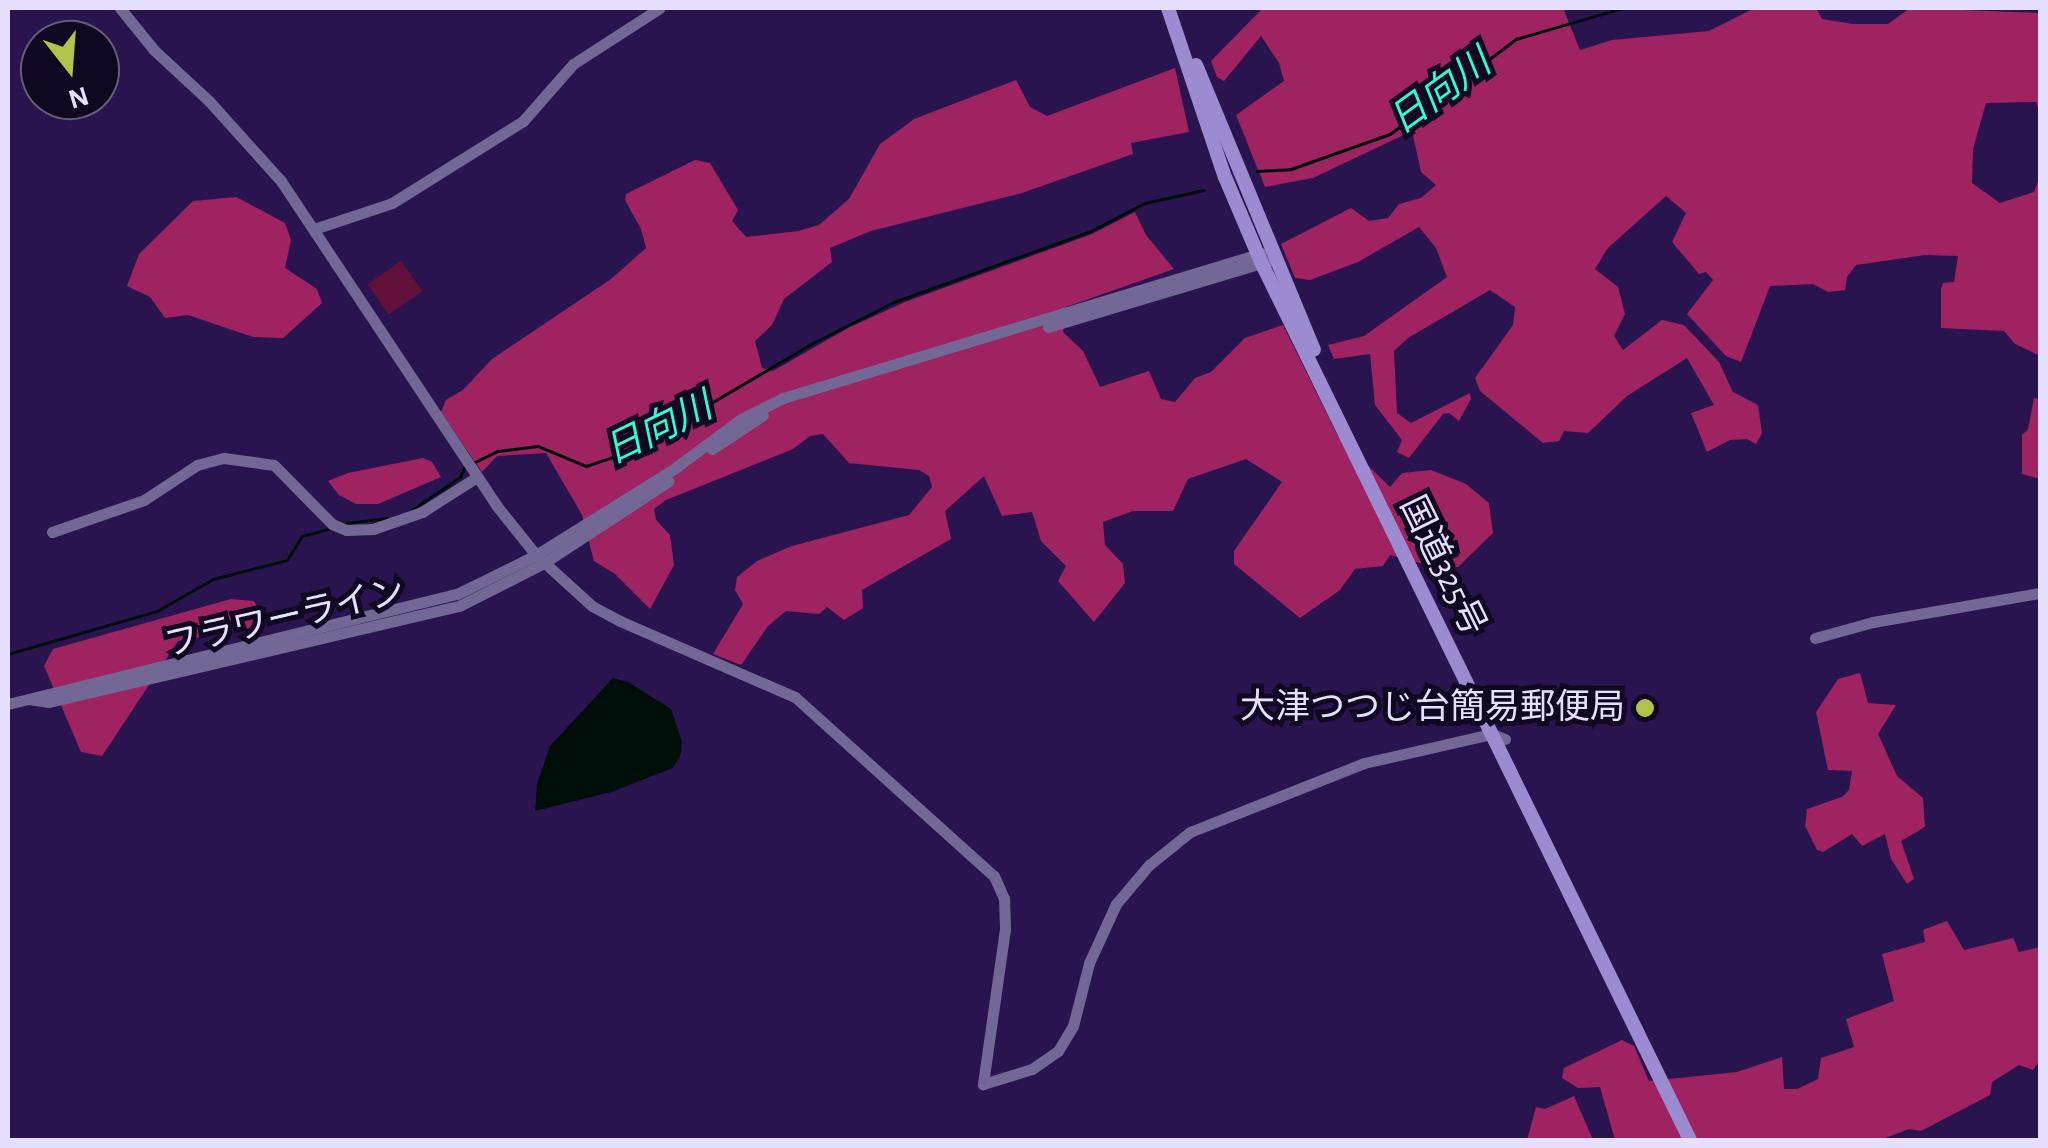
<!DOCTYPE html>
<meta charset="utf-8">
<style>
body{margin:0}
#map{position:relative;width:2048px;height:1148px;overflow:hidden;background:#2a144f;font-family:"Alegreya Sans","Noto Sans JP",sans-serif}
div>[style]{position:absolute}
.green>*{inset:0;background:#611039;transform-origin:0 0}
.forest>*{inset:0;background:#9f2261}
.water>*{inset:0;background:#000e09}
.stream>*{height:2.5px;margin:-1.25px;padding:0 1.25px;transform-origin:1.25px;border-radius:1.25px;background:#000e09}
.secondary>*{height:11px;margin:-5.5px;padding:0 5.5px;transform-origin:5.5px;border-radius:5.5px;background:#736895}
.highway>*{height:14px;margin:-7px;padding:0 7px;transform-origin:7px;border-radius:7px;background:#9d8bd1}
.dots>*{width:28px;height:28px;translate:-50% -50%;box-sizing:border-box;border:5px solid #100721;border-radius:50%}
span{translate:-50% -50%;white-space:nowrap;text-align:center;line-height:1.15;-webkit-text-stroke:10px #100721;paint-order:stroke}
.street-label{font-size:35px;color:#e6dffd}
.poi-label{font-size:35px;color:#e6dffd}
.right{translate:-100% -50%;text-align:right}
.water-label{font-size:38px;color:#30fcd5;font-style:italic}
.frame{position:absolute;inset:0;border:10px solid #e6dffd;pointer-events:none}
.north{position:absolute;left:20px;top:20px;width:100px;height:100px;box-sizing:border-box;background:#100721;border:2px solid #665d79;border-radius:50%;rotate:163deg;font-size:28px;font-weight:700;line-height:40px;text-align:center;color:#e6dffd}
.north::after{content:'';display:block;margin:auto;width:35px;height:45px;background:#b4c24a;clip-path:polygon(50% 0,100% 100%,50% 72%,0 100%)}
</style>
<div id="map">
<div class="green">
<div style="left:401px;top:261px;width:37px;height:41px;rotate:55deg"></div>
</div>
<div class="forest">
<div style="clip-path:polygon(1263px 8px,1563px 8px,1580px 50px,1612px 40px,1709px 31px,1755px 8px,1816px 8px,1822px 19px,1853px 24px,1888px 24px,1910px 8px,2040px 13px,2040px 114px,2036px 102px,1986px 103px,1973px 149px,1972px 183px,2000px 203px,2034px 192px,2040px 176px,2040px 356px,2015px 344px,2004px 331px,1941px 328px,1941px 289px,1943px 283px,1954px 282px,1958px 256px,1925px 255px,1856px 265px,1847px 277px,1845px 290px,1828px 292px,1813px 284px,1770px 286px,1741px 362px,1726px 356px,1687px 314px,1713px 280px,1706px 272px,1699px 274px,1672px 242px,1686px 213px,1666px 196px,1607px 249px,1595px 269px,1618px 287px,1625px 314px,1614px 336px,1623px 350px,1662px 320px,1684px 325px,1719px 362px,1733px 392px,1758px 405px,1762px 433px,1756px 444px,1747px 439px,1730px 440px,1707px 452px,1691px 413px,1714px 405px,1687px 358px,1627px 396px,1588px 433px,1564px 431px,1559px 441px,1543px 443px,1480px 391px,1475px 378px,1513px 325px,1515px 307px,1490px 290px,1408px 338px,1394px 351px,1397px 413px,1411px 423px,1470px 393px,1471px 399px,1459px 421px,1449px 413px,1443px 414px,1409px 458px,1397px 452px,1402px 440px,1375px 405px,1370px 354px,1334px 359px,1328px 345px,1364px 336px,1447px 277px,1436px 248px,1419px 227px,1358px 262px,1310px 280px,1295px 278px,1281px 244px,1351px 208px,1369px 221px,1388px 218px,1399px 204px,1421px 198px,1436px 185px,1421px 172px,1412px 131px,1313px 178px,1265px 187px,1236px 115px,1284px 81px,1279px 63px,1261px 36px,1224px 81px,1217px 77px,1211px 61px)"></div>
<div style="clip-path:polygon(1175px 68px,1189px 132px,1131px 143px,1133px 154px,1022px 193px,871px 231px,830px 248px,832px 262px,784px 299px,772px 325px,755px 341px,762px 368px,773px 371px,848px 328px,905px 302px,1092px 234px,1135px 212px,1146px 235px,1174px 269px,1066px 307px,1063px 332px,1083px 351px,1100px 387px,1149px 371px,1161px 399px,1175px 402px,1195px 378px,1211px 372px,1245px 338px,1283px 325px,1338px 436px,1390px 487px,1402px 473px,1431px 470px,1466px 484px,1489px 503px,1493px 533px,1458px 567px,1431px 566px,1390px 555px,1383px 566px,1355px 569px,1340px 590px,1300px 618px,1234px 564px,1234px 551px,1282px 482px,1246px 459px,1188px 479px,1173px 511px,1133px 511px,1103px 522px,1105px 545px,1123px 564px,1125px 583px,1094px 622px,1058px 581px,1066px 566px,1041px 541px,1032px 512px,1002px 516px,984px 476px,945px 511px,951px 539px,862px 590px,863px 608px,844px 620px,827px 607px,819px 614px,786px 611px,768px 626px,741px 665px,713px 654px,743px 604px,735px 590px,737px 577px,757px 561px,792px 546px,909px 515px,932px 487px,929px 476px,919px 470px,849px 463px,823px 434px,810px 436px,793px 449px,666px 500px,654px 509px,656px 520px,670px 535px,674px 565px,650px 609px,615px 574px,594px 561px,582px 515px,546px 453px,497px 456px,482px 472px,441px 412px,446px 400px,463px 390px,492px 359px,611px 279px,646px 248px,641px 229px,625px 200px,626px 194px,695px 160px,710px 163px,738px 210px,732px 221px,746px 237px,798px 231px,819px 225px,849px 199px,880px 144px,914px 119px,1016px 80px,1030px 107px,1047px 116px)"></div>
<div style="clip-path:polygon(236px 197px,285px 223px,291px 240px,285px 268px,317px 289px,322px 303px,283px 338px,253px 337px,188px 315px,165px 318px,150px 297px,127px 286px,139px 254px,193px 201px)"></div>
<div style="clip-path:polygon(2034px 398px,2040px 399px,2040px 479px,2022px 474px,2022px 435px,2028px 429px)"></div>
<div style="clip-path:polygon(423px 458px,432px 462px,441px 477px,378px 504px,356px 504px,339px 495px,328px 481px,348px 473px)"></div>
<div style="clip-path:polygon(231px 599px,254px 601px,263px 619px,254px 627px,178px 641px,102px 756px,81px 752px,44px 666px,53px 649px)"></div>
<div style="clip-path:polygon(1860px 673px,1868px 703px,1896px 705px,1878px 734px,1897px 776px,1923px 798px,1925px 827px,1901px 841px,1914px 879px,1907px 884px,1891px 859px,1885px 834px,1862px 846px,1852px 834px,1823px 852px,1817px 850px,1805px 826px,1807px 809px,1842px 797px,1849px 790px,1852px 771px,1828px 770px,1816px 712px,1838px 679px)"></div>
<div style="clip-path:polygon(1947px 921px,1964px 950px,2013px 938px,2019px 952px,2040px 947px,2040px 1060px,2033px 1070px,2019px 1065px,1992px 1082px,1990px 1095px,1921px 1131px,1909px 1129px,1880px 1140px,1615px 1140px,1600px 1087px,1578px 1088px,1562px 1078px,1564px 1068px,1622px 1040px,1634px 1046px,1649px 1081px,1737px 1072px,1782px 1057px,1784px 1089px,1797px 1089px,1818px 1079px,1821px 1058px,1854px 1047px,1846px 1019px,1894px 1001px,1882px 954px,1925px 942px,1923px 930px)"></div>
<div style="clip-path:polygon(1574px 1096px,1593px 1140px,1527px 1140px,1536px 1107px,1545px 1109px)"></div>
</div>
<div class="water">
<div style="clip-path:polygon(613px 678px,628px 682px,671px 709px,682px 742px,681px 754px,673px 768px,611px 792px,535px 811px,537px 784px,550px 746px)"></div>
</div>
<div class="stream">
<div style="left:1257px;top:171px;width:34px;rotate:-3deg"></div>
<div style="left:1291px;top:169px;width:105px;rotate:-19.5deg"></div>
<div style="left:1390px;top:134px;width:158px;rotate:-37deg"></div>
<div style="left:1516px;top:39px;width:111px;rotate:-16.2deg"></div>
<div style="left:475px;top:462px;width:25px;rotate:-26deg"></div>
<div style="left:498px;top:451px;width:40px;rotate:-7.1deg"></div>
<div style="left:538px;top:446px;width:52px;rotate:22.6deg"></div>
<div style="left:586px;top:466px;width:44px;rotate:-18.4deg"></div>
<div style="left:628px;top:452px;width:217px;rotate:-30.5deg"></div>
<div style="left:815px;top:342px;width:89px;rotate:-26.9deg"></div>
<div style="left:894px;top:302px;width:209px;rotate:-19.8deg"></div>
<div style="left:1091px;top:231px;width:61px;rotate:-27.4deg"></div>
<div style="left:1145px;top:203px;width:60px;rotate:-12.4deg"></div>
<div style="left:413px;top:509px;width:57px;rotate:-34.2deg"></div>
<div style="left:460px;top:477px;width:10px;rotate:-66deg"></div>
<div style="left:346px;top:523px;width:41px;rotate:-7deg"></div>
<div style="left:8px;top:654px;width:155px;rotate:-16.1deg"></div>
<div style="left:157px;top:611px;width:64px;rotate:-29.7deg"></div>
<div style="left:213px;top:579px;width:76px;rotate:-14.4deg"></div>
<div style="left:287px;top:560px;width:28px;rotate:-58deg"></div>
<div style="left:302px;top:536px;width:28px;rotate:-15deg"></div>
</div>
<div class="secondary">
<div style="left:120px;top:8px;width:54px;rotate:51deg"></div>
<div style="left:154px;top:50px;width:75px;rotate:42.8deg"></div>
<div style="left:209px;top:101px;width:108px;rotate:48deg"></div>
<div style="left:281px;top:181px;width:389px;rotate:56.4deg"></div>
<div style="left:496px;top:505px;width:64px;rotate:51.3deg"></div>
<div style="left:536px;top:555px;width:76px;rotate:42.3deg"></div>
<div style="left:592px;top:606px;width:32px;rotate:28deg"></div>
<div style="left:620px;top:621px;width:191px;rotate:23.5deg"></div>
<div style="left:795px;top:697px;width:268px;rotate:42deg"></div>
<div style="left:994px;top:876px;width:24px;rotate:66deg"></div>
<div style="left:1004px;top:898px;width:31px;rotate:88deg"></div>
<div style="left:1005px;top:929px;width:157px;rotate:98.1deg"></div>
<div style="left:983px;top:1084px;width:51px;rotate:-17deg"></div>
<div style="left:1032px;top:1069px;width:32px;rotate:-35deg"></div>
<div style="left:1058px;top:1051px;width:29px;rotate:-59deg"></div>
<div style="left:1073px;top:1026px;width:65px;rotate:-75.7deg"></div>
<div style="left:1089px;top:963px;width:65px;rotate:-65.4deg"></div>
<div style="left:1116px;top:904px;width:51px;rotate:-49.8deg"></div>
<div style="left:1149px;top:865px;width:53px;rotate:-38.8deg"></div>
<div style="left:1190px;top:832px;width:187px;rotate:-21.6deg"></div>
<div style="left:1364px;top:763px;width:131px;rotate:-12.8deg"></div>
<div style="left:1492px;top:734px;width:14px;rotate:21deg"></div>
<div style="left:314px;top:229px;width:82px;rotate:-18.4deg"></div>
<div style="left:392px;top:203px;width:155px;rotate:-32deg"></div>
<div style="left:523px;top:121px;width:76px;rotate:-48.7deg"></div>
<div style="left:573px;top:64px;width:103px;rotate:-32.8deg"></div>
<div style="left:1048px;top:327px;width:237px;rotate:-16.7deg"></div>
<div style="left:712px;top:449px;width:61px;rotate:-33.7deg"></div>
<div style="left:52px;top:532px;width:97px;rotate:-19.2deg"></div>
<div style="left:144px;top:500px;width:64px;rotate:-33.4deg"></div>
<div style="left:197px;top:465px;width:28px;rotate:-15deg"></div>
<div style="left:224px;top:458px;width:50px;rotate:8deg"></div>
<div style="left:274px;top:465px;width:83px;rotate:45.5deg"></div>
<div style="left:332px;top:524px;width:15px;rotate:23deg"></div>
<div style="left:346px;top:530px;width:27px;rotate:-2deg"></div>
<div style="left:373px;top:529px;width:52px;rotate:-19.1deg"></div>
<div style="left:422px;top:512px;width:65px;rotate:-32.5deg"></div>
<div style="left:1815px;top:638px;width:60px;rotate:-15.4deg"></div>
<div style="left:1873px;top:622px;width:169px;rotate:-9.9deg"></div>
<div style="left:29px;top:699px;width:20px;rotate:9deg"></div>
<div style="left:49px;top:702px;width:421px;rotate:-13.2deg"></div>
<div style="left:459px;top:606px;width:95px;rotate:-26.8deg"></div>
<div style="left:544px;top:563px;width:149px;rotate:-33.3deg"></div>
<div style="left:8px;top:704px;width:462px;rotate:-13.8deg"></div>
<div style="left:457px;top:594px;width:88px;rotate:-26.3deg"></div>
<div style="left:536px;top:555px;width:164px;rotate:-32deg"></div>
<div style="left:675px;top:468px;width:82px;rotate:-36.6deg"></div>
<div style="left:741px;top:419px;width:47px;rotate:-26.6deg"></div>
<div style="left:783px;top:398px;width:500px;rotate:-16.84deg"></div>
</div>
<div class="highway">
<div style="left:1168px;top:8px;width:178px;rotate:71.4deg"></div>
<div style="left:1225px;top:177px;width:95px;rotate:67deg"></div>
<div style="left:1262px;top:264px;width:975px;rotate:63.96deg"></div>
<div style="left:1196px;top:65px;width:308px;rotate:67.5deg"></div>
</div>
<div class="dots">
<div style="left:1645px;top:708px;background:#b4c24a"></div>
</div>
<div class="street-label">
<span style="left:1442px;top:566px;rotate:64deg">国道325号</span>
<span style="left:285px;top:619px;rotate:-13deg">フラワーライン</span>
</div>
<div class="poi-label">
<span class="right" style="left:1625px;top:708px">大津つつじ台簡易郵便局</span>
</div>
<div class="water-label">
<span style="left:1441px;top:93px;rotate:-36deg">日向川</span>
<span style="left:659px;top:430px;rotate:-26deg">日向川</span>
</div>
<div class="frame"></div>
<div class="north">N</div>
</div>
